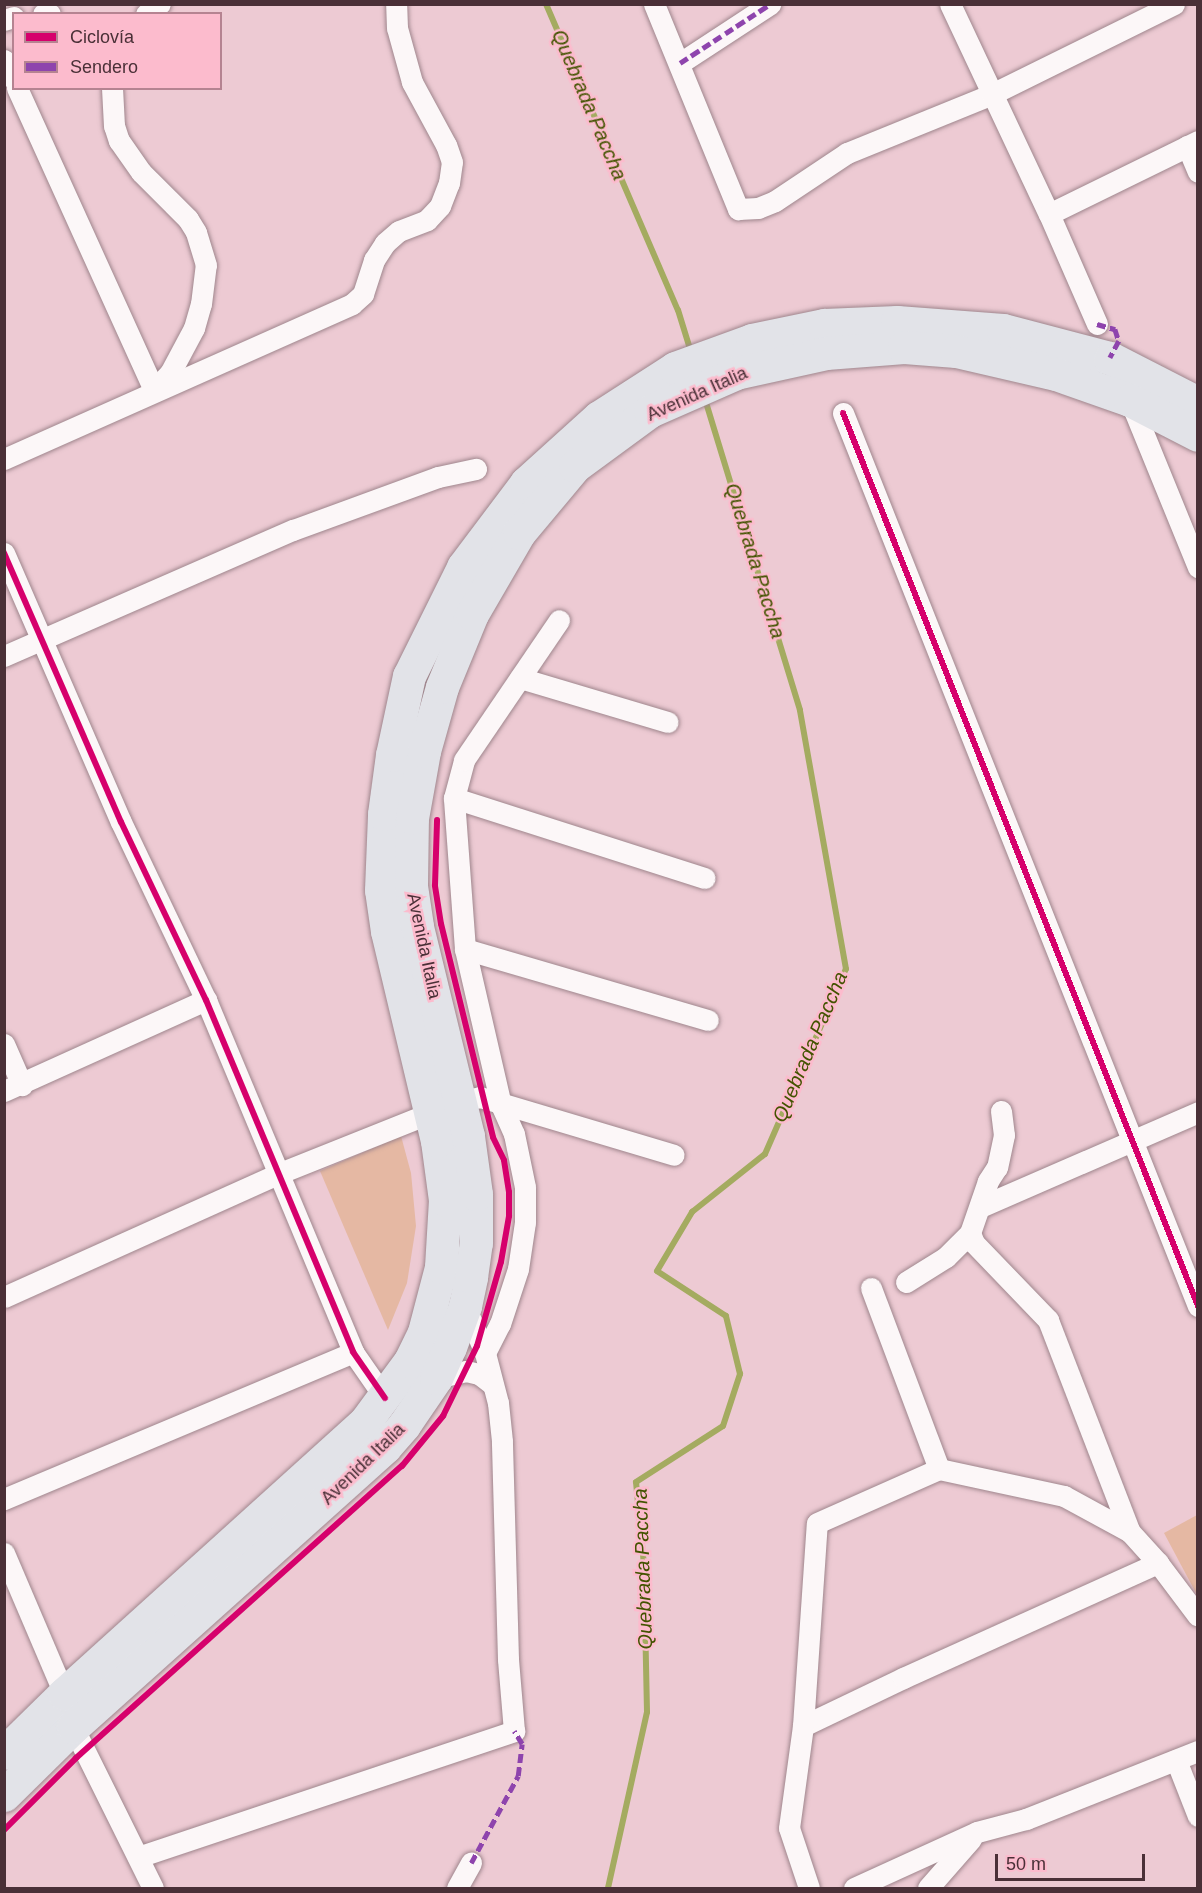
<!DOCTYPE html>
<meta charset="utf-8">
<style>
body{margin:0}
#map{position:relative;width:1202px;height:1893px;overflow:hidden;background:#edcad3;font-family:Helvetica,sans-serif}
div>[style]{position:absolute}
.green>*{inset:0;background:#e5b8a3}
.stream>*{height:6px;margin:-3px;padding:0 3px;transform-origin:3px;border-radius:3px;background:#a4ab60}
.roads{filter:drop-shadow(0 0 2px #9f868d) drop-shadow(0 0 2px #9f868d)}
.street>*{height:21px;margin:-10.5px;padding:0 10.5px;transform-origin:10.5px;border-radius:10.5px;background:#fcf7f8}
.primary>*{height:33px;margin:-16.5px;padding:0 16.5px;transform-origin:16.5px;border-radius:16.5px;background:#e2e3e8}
.quiet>*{height:4.5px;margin-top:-2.25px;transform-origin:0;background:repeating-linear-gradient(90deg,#8e44ad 0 9px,transparent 0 13.5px)}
.cycleway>*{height:6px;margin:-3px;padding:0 3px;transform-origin:3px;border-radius:3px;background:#d6006c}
span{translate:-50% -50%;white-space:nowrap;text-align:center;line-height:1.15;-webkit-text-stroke:5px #fcbbcd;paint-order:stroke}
.street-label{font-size:18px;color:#4a3037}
.water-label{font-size:20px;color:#435300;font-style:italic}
.frame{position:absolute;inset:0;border:6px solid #4a3037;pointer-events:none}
.legend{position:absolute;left:12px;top:12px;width:210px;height:78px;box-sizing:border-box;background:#fcbbcd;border:2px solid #b58391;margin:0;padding:8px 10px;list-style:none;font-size:18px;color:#4a3037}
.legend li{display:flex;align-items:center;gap:12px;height:30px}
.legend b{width:30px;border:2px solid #b58391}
.scale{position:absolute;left:995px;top:1854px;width:150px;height:27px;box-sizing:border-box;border:3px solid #4a3037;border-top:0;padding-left:8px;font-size:18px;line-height:21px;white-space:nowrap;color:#4a3037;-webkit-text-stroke:4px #fcbbcd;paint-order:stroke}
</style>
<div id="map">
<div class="green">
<div style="clip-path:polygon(401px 1136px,411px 1173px,416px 1226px,407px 1283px,388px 1330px,320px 1171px)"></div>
<div style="clip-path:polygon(1197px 1515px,1197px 1595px,1164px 1533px)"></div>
</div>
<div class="stream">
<div style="left:546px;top:4px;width:333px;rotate:66.7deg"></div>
<div style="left:678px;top:310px;width:44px;rotate:72.8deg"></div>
<div style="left:608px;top:1888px;width:180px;rotate:-77.5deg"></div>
<div style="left:647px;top:1712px;width:147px;rotate:-91.2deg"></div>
<div style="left:644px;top:1565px;width:83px;rotate:-95.5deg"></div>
<div style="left:636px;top:1482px;width:103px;rotate:-32.8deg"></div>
<div style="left:723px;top:1426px;width:55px;rotate:-71.9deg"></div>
<div style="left:740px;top:1374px;width:60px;rotate:-103.6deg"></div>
<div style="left:726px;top:1316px;width:82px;rotate:-146.9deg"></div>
<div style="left:657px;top:1271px;width:69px;rotate:-59.3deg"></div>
<div style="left:692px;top:1212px;width:93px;rotate:-38.5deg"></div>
<div style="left:765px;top:1154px;width:202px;rotate:-66.4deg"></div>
<div style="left:846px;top:969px;width:263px;rotate:-100.1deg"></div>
<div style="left:800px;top:710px;width:325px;rotate:-107deg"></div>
</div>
<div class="roads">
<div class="street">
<div style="left:654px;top:4px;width:222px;rotate:67.7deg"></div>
<div style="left:738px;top:209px;width:20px;rotate:-3deg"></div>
<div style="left:758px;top:208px;width:18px;rotate:-22deg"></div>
<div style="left:775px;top:201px;width:87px;rotate:-33.7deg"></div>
<div style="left:847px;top:153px;width:157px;rotate:-22.1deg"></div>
<div style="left:992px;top:94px;width:203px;rotate:-26.3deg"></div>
<div style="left:950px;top:4px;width:232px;rotate:64.8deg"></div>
<div style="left:1049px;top:214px;width:120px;rotate:66.4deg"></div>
<div style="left:43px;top:14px;width:7px"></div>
<div style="left:146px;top:14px;width:17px;rotate:-36deg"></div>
<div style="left:4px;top:20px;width:10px;rotate:-17deg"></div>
<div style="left:4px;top:60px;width:22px;rotate:63deg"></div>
<div style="left:680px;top:63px;width:108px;rotate:-33.2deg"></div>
<div style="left:17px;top:88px;width:332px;rotate:65.6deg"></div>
<div style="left:154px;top:390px;width:23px;rotate:-47deg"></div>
<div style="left:170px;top:373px;width:51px;rotate:-61.9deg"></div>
<div style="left:194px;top:328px;width:25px;rotate:-74deg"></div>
<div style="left:201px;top:304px;width:39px;rotate:-83deg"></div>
<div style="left:206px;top:265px;width:34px;rotate:-107deg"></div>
<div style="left:196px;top:232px;width:15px;rotate:-122deg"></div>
<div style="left:188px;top:219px;width:66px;rotate:-135deg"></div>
<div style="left:141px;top:172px;width:38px;rotate:-125deg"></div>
<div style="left:119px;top:141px;width:16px;rotate:-108deg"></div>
<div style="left:114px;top:126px;width:38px;rotate:-93deg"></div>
<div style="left:1187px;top:146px;width:28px;rotate:67deg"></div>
<div style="left:1049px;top:214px;width:166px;rotate:-26.1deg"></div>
<div style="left:1129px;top:398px;width:183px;rotate:67.8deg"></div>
<div style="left:843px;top:413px;width:961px;rotate:68.32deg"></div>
<div style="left:4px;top:459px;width:381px;rotate:-24deg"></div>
<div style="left:352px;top:304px;width:15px;rotate:-42deg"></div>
<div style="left:363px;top:294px;width:36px;rotate:-72deg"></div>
<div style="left:374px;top:260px;width:20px;rotate:-57deg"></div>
<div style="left:385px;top:243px;width:18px;rotate:-41deg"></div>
<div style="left:399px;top:231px;width:30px;rotate:-21deg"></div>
<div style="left:427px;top:220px;width:19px;rotate:-47deg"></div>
<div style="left:440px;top:206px;width:25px;rotate:-69deg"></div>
<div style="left:449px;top:183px;width:21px;rotate:-82deg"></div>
<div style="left:452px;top:162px;width:18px;rotate:-109deg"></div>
<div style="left:446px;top:145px;width:72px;rotate:-118.4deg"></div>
<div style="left:412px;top:82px;width:56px;rotate:-105.5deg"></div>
<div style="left:397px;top:28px;width:24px;rotate:-92deg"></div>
<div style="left:4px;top:553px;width:293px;rotate:66.5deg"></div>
<div style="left:121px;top:822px;width:197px;rotate:64.5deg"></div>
<div style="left:206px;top:1000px;width:381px;rotate:67.3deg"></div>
<div style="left:353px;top:1352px;width:56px;rotate:55.2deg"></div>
<div style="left:4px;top:656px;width:315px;rotate:-23.6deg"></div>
<div style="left:293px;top:530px;width:154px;rotate:-20.1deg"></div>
<div style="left:438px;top:477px;width:39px;rotate:-12deg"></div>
<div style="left:520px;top:678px;width:154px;rotate:16.6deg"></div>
<div style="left:454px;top:798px;width:263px;rotate:17.7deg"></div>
<div style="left:465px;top:949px;width:253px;rotate:16.3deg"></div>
<div style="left:4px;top:1044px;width:45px;rotate:66.3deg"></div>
<div style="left:4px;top:1091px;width:222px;rotate:-24.3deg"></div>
<div style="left:1001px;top:1111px;width:24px;rotate:83deg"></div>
<div style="left:1004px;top:1135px;width:33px;rotate:102deg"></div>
<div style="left:997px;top:1167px;width:17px;rotate:123deg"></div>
<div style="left:988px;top:1181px;width:55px;rotate:109.1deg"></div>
<div style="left:970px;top:1233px;width:11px;rotate:68deg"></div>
<div style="left:974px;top:1243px;width:107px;rotate:46.1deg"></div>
<div style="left:1048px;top:1320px;width:227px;rotate:68.9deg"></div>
<div style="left:980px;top:1207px;width:238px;rotate:-23.5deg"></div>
<div style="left:906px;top:1282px;width:47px;rotate:-32deg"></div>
<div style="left:946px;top:1257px;width:34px;rotate:-45deg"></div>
<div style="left:871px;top:1288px;width:193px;rotate:69.4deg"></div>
<div style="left:4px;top:1297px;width:303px;rotate:-24.2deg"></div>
<div style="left:280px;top:1173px;width:194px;rotate:-21.8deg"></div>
<div style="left:460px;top:1101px;width:20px;rotate:-11deg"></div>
<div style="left:480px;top:1097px;width:202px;rotate:16.6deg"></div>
<div style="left:485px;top:1353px;width:33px;rotate:-63deg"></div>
<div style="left:500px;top:1324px;width:58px;rotate:-71.9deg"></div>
<div style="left:518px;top:1269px;width:48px;rotate:-81.5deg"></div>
<div style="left:525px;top:1222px;width:35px;rotate:-90deg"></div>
<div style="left:525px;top:1187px;width:54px;rotate:-101.7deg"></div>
<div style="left:514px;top:1134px;width:32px;rotate:-114deg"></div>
<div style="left:501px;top:1105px;width:160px;rotate:-103deg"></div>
<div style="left:465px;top:949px;width:151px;rotate:-94.2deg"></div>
<div style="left:454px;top:798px;width:39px;rotate:-75deg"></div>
<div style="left:464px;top:760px;width:169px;rotate:-55.8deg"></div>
<div style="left:436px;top:1378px;width:31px;rotate:-13deg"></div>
<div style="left:466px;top:1371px;width:13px;rotate:13deg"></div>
<div style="left:479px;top:1374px;width:16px;rotate:38deg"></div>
<div style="left:4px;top:1499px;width:379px;rotate:-22.8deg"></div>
<div style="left:4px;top:1553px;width:153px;rotate:66.9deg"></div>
<div style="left:803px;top:1726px;width:111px;rotate:-25.6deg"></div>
<div style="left:903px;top:1678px;width:280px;rotate:-24.3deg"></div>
<div style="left:73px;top:1727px;width:180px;rotate:63.6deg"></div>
<div style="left:1176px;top:1760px;width:60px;rotate:68.6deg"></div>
<div style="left:138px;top:1857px;width:397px;rotate:-18.5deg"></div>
<div style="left:514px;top:1731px;width:72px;rotate:-94.8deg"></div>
<div style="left:508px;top:1659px;width:218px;rotate:-91.6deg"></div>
<div style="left:502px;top:1441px;width:38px;rotate:-96deg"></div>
<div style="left:498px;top:1403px;width:52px;rotate:-104.6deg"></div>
<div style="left:485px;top:1353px;width:51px;rotate:-113.1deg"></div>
<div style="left:457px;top:1888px;width:29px;rotate:-61deg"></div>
<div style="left:809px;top:1888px;width:63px;rotate:-108.4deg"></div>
<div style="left:789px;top:1828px;width:103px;rotate:-82.2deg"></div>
<div style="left:803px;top:1726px;width:203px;rotate:-86.1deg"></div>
<div style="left:817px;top:1523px;width:133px;rotate:-23.9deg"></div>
<div style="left:939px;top:1469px;width:128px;rotate:12.2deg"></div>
<div style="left:1064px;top:1496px;width:75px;rotate:28.6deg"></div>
<div style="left:1130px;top:1532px;width:42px;rotate:47.9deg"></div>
<div style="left:1158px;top:1563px;width:66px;rotate:53deg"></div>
<div style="left:854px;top:1888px;width:135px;rotate:-24.5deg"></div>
<div style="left:977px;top:1832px;width:51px;rotate:-14.9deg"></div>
<div style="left:1026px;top:1819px;width:185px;rotate:-21.6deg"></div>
<div style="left:928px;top:1888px;width:65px;rotate:-48.7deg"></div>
</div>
<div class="primary">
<div style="left:4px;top:1753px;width:84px;rotate:-44.5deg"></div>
<div style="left:64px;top:1694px;width:406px;rotate:-42.1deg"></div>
<div style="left:365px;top:1422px;width:76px;rotate:-53.6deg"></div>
<div style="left:410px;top:1361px;width:32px;rotate:-64deg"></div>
<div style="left:424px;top:1332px;width:67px;rotate:-75.3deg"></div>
<div style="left:441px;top:1267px;width:67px;rotate:-86.6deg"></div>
<div style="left:445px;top:1200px;width:60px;rotate:-97.7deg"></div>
<div style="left:437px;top:1141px;width:216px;rotate:-103.4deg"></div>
<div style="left:387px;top:931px;width:41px;rotate:-98.3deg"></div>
<div style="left:381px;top:890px;width:76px;rotate:-87.7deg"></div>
<div style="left:384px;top:814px;width:60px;rotate:-82.3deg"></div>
<div style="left:392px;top:755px;width:81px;rotate:-77.9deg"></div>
<div style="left:409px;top:676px;width:122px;rotate:-63.6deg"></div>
<div style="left:463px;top:567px;width:105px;rotate:-53.1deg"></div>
<div style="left:526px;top:483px;width:98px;rotate:-42.1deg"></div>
<div style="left:599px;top:417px;width:90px;rotate:-32.8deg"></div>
<div style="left:675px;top:368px;width:82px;rotate:-20deg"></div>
<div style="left:752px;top:340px;width:74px;rotate:-11.8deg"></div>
<div style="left:824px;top:325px;width:73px;rotate:-2.4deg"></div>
<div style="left:897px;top:322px;width:106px;rotate:4.3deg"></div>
<div style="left:1003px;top:330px;width:111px;rotate:14.7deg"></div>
<div style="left:1110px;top:358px;width:99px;rotate:27.1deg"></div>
<div style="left:4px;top:1795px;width:97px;rotate:-44.6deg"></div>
<div style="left:73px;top:1727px;width:419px;rotate:-41.9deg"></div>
<div style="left:385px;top:1447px;width:29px;rotate:-49deg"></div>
<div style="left:404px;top:1425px;width:57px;rotate:-55.8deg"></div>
<div style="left:436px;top:1378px;width:34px;rotate:-66deg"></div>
<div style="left:450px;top:1347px;width:44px;rotate:-69.9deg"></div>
<div style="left:465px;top:1306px;width:30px;rotate:-78deg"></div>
<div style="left:471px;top:1277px;width:34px;rotate:-82deg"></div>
<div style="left:476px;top:1243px;width:49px;rotate:-90deg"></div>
<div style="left:476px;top:1194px;width:59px;rotate:-97.9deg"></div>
<div style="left:468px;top:1136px;width:216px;rotate:-103.7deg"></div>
<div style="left:417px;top:926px;width:40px;rotate:-98.5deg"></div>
<div style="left:411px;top:886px;width:68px;rotate:-89.2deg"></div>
<div style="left:412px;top:818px;width:68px;rotate:-79.8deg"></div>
<div style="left:424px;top:751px;width:66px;rotate:-74.3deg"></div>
<div style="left:442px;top:687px;width:79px;rotate:-67.7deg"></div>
<div style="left:472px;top:614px;width:94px;rotate:-59.9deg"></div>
<div style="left:519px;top:533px;width:87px;rotate:-50.1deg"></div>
<div style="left:575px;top:466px;width:93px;rotate:-36.3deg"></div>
<div style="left:650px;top:411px;width:94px;rotate:-23.8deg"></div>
<div style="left:736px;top:373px;width:92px;rotate:-12.5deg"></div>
<div style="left:826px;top:353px;width:78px;rotate:-4.4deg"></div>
<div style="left:904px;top:347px;width:52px;rotate:4.4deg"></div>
<div style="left:956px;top:351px;width:103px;rotate:13deg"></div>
<div style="left:1056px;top:374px;width:78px;rotate:19.4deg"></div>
<div style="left:1130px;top:400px;width:76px;rotate:27.2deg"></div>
</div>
</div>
<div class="quiet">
<div style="left:680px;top:63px;width:108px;rotate:-33.2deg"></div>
<div style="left:1097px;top:324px;width:19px;rotate:16deg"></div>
<div style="left:1115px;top:329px;width:13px;rotate:72deg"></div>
<div style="left:1119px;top:341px;width:19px;rotate:118deg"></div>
<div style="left:471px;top:1863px;width:99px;rotate:-61.6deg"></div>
<div style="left:518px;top:1776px;width:32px;rotate:-83deg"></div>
<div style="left:522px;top:1744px;width:15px;rotate:-122deg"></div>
</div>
<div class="cycleway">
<div style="left:843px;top:413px;width:961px;rotate:68.32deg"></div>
<div style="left:4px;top:553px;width:293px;rotate:66.5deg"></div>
<div style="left:121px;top:822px;width:197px;rotate:64.5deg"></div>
<div style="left:206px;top:1000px;width:381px;rotate:67.3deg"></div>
<div style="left:353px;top:1352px;width:56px;rotate:55.2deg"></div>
<div style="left:4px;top:1830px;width:102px;rotate:-45deg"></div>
<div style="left:76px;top:1758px;width:438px;rotate:-41.9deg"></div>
<div style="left:402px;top:1466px;width:65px;rotate:-50.6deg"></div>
<div style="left:443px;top:1416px;width:78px;rotate:-64.1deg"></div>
<div style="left:477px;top:1346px;width:87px;rotate:-74.1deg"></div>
<div style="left:501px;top:1262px;width:47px;rotate:-80.1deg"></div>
<div style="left:509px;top:1216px;width:24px;rotate:-90deg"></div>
<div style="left:509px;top:1192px;width:32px;rotate:-99deg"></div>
<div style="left:504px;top:1160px;width:25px;rotate:-116deg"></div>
<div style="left:493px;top:1137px;width:219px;rotate:-103.7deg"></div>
<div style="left:441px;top:924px;width:39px;rotate:-99deg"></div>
<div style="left:435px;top:885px;width:65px;rotate:-88.2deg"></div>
</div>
<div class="street-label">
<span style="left:697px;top:394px;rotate:-24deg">Avenida Italia</span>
<span style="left:424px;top:946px;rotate:78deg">Avenida Italia</span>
<span style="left:363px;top:1464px;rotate:-44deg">Avenida Italia</span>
</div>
<div class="water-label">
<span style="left:589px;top:105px;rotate:67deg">Quebrada Paccha</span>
<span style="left:755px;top:561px;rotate:73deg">Quebrada Paccha</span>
<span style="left:810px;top:1047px;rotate:-67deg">Quebrada Paccha</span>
<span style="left:643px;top:1569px;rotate:-92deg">Quebrada Paccha</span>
</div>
<div class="frame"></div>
<ul class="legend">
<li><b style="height:8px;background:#d6006c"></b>Ciclovía</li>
<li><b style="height:8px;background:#8e44ad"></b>Sendero</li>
</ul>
<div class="scale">50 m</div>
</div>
